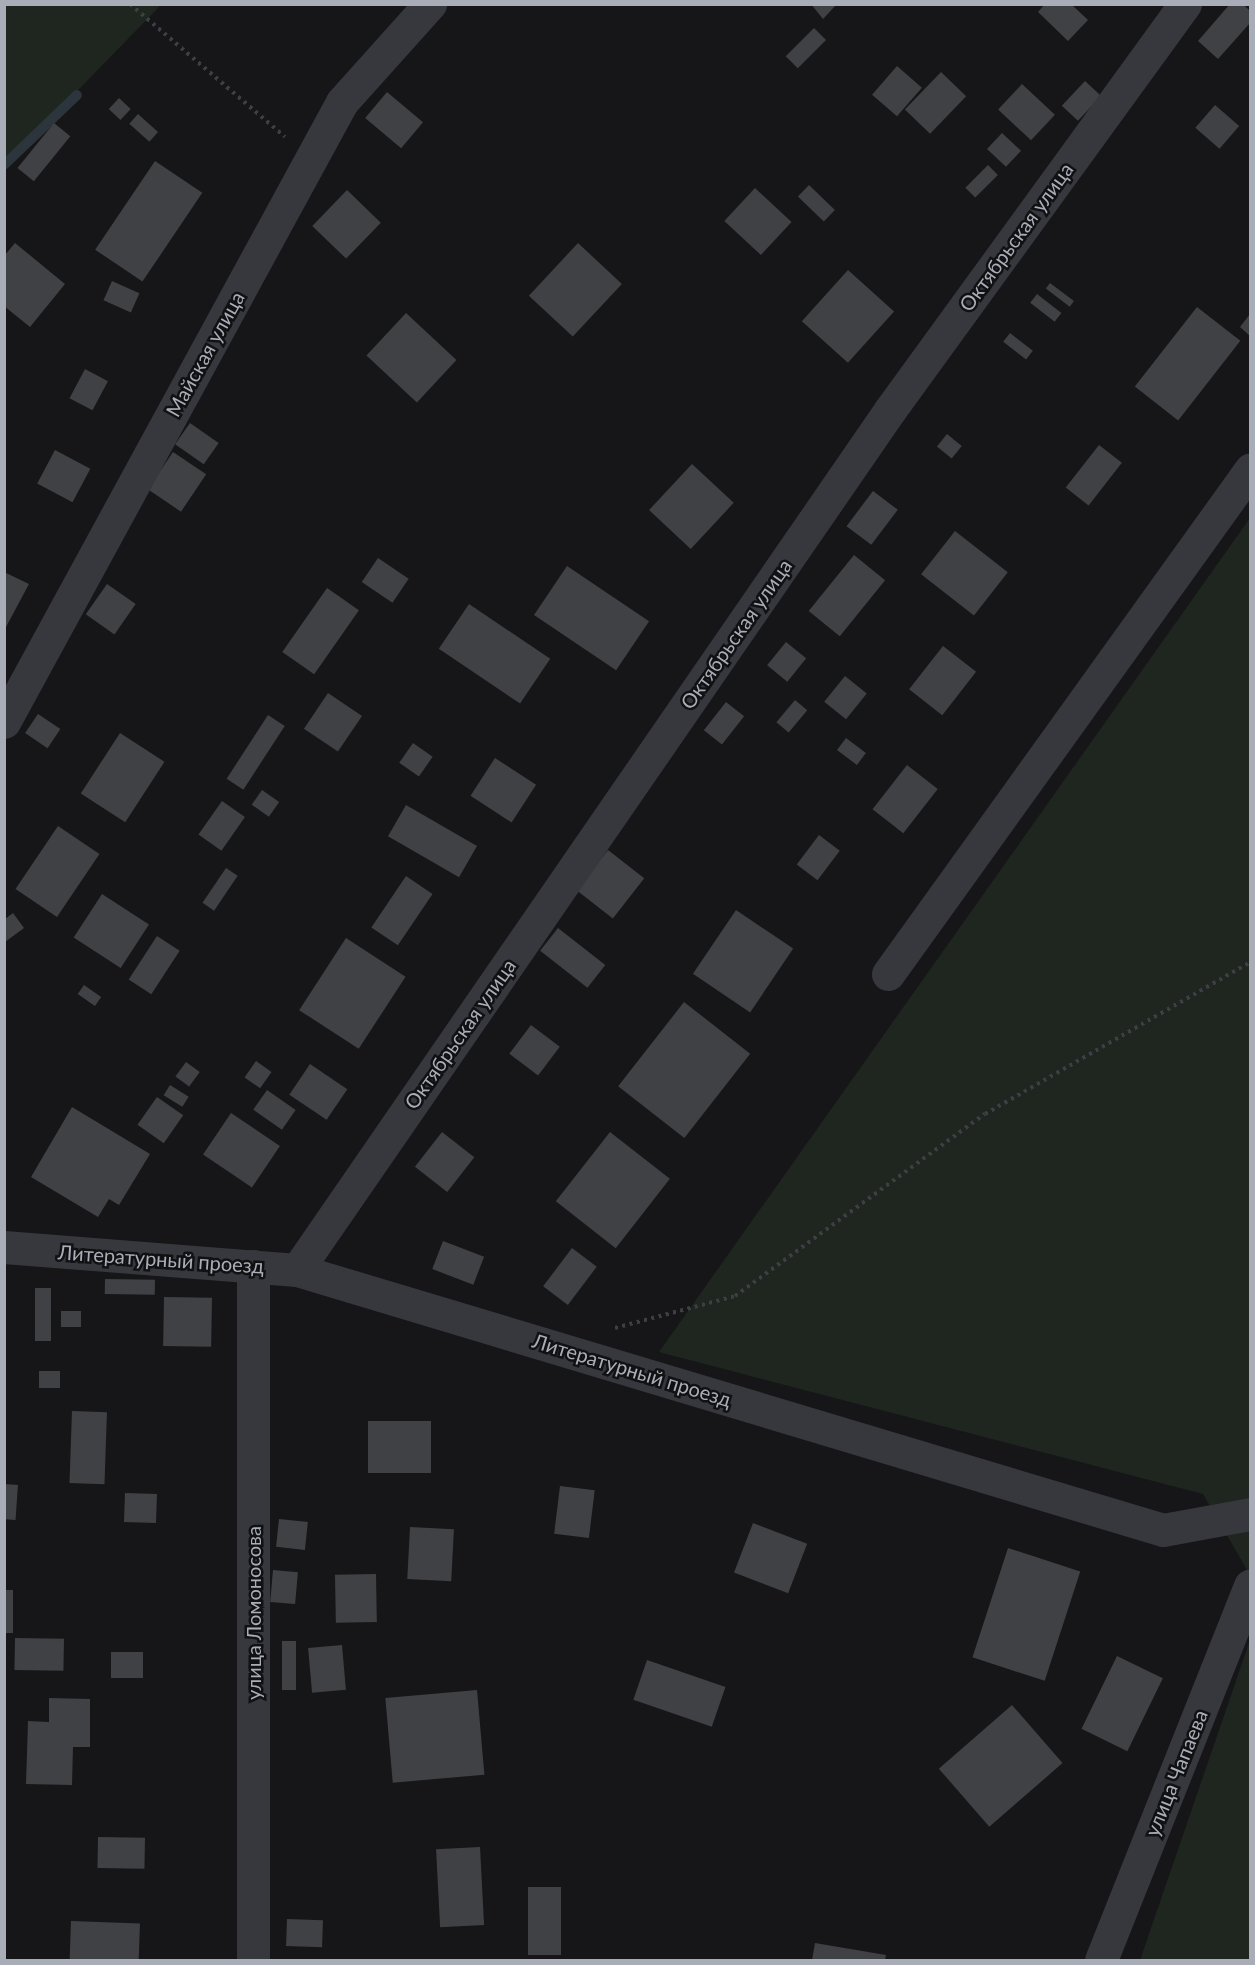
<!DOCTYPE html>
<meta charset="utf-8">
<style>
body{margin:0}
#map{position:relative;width:1255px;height:1965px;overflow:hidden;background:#161618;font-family:Lato,sans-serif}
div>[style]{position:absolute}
.green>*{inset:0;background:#1e261f}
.stream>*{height:10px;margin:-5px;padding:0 5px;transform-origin:5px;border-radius:5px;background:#2c353c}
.building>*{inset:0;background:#404145;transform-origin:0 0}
.path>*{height:4px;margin-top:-2px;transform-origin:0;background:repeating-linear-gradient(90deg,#3d3f44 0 3px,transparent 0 7.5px)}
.minor>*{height:33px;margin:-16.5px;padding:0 16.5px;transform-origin:16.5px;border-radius:16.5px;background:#37383d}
span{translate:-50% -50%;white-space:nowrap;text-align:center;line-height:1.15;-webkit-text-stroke:5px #111113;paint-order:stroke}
.street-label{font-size:20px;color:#a8adb8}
.frame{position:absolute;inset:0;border:6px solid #a8adb8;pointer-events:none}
</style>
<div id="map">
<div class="green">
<div style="clip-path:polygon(5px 4px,161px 5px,5px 165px,4px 5px)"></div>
<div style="clip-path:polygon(1250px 518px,1250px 1575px,1203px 1494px,659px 1352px)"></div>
<div style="clip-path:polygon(1250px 1640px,1250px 1960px,1140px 1960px)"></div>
</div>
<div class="stream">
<div style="left:4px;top:165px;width:101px;rotate:-43.8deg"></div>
</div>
<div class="building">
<div style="clip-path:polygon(811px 4px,837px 4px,823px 19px)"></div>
<div style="clip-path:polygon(1045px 4px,1071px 4px,1088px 20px,1068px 41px,1038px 12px)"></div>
<div style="clip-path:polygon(1230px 4px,1243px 4px,1250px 11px,1250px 23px,1218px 59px,1198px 41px)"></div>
<div style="left:814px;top:28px;width:17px;height:40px;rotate:45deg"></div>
<div style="left:897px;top:66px;width:33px;height:38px;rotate:41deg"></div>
<div style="left:941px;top:72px;width:35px;height:52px;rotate:44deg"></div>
<div style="left:1085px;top:81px;width:22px;height:34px;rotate:43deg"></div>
<div style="left:1022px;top:84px;width:45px;height:35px;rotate:43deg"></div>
<div style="left:387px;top:92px;width:47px;height:34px;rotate:40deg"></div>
<div style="left:119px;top:98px;width:16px;height:15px;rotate:43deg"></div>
<div style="left:1215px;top:105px;width:32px;height:30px;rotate:41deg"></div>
<div style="left:138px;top:114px;width:27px;height:13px;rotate:42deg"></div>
<div style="left:54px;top:123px;width:21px;height:58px;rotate:39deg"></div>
<div style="left:1002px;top:133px;width:26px;height:22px;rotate:43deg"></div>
<div style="left:155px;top:161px;width:57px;height:107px;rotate:34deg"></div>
<div style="left:988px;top:165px;width:14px;height:32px;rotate:45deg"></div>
<div style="left:809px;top:185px;width:36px;height:16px;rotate:44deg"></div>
<div style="left:755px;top:188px;width:50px;height:45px;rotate:43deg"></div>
<div style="left:347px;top:190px;width:47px;height:50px;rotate:44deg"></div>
<div style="clip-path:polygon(15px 243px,65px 284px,30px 327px,4px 306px,4px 256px)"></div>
<div style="left:578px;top:243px;width:60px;height:72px;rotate:43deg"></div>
<div style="left:848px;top:270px;width:62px;height:69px;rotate:42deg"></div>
<div style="left:112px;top:281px;width:30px;height:21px;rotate:24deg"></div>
<div style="left:1050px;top:283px;width:30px;height:7px;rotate:37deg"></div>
<div style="left:1037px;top:294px;width:31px;height:11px;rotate:38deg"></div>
<div style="left:1197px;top:307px;width:55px;height:101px;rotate:38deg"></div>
<div style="left:406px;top:313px;width:69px;height:58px;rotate:43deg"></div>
<div style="clip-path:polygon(1250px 314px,1250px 336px,1240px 327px)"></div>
<div style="left:1010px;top:333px;width:29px;height:11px;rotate:38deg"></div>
<div style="left:85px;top:369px;width:26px;height:33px;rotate:28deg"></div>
<div style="left:190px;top:423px;width:35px;height:26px;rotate:35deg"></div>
<div style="left:947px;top:434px;width:19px;height:16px;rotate:39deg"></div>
<div style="left:1099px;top:445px;width:29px;height:54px;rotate:38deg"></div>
<div style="left:55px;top:450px;width:40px;height:38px;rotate:28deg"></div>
<div style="left:173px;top:452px;width:40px;height:45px;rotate:34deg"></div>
<div style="left:692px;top:464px;width:57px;height:63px;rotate:43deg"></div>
<div style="left:873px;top:491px;width:31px;height:44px;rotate:37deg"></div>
<div style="left:955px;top:531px;width:67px;height:55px;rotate:38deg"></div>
<div style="left:854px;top:555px;width:40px;height:72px;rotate:39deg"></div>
<div style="left:378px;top:558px;width:37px;height:29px;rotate:34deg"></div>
<div style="left:567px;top:566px;width:99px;height:59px;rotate:34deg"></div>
<div style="clip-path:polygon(4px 572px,29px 584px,6px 627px,4px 626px)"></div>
<div style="left:107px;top:584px;width:35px;height:37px;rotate:35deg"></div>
<div style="left:327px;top:588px;width:39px;height:78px;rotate:35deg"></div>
<div style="left:469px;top:604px;width:98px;height:54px;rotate:34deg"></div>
<div style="left:786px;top:642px;width:26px;height:30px;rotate:39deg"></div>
<div style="left:943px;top:646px;width:42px;height:55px;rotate:38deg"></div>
<div style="left:845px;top:676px;width:28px;height:33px;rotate:39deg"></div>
<div style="left:328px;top:693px;width:41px;height:43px;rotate:34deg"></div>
<div style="left:795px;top:700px;width:16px;height:29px;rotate:40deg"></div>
<div style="left:726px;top:702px;width:23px;height:36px;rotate:38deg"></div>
<div style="left:38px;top:714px;width:27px;height:23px;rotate:34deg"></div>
<div style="left:268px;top:715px;width:20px;height:76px;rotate:33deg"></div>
<div style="left:120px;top:733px;width:53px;height:72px;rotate:33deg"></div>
<div style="left:846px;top:738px;width:25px;height:15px;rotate:37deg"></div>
<div style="left:413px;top:743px;width:24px;height:24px;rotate:35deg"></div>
<div style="left:495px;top:758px;width:49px;height:45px;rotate:33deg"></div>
<div style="left:907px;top:765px;width:39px;height:56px;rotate:38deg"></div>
<div style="left:262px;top:790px;width:21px;height:18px;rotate:35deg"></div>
<div style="left:222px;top:801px;width:28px;height:41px;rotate:35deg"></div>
<div style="left:406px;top:805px;width:82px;height:36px;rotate:30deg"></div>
<div style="left:58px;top:826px;width:50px;height:76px;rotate:34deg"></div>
<div style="left:819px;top:835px;width:26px;height:37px;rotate:37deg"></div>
<div style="left:608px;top:850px;width:46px;height:51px;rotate:38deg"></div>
<div style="left:226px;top:868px;width:14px;height:42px;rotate:34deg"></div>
<div style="left:406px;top:876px;width:32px;height:62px;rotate:34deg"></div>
<div style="left:102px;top:894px;width:56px;height:52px;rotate:33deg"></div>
<div style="left:736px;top:910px;width:69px;height:77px;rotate:34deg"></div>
<div style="clip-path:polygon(13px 913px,24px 928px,5px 942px,5px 919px)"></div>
<div style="left:558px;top:928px;width:60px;height:29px;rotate:38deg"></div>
<div style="left:157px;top:936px;width:27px;height:52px;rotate:33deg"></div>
<div style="left:346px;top:938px;width:71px;height:86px;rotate:33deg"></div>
<div style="left:84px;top:985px;width:21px;height:11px;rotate:35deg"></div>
<div style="left:684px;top:1002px;width:84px;height:107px;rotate:38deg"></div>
<div style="left:531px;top:1025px;width:36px;height:36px;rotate:37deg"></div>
<div style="left:256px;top:1061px;width:19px;height:20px;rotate:35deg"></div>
<div style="left:186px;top:1062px;width:17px;height:18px;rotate:36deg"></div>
<div style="left:310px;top:1064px;width:45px;height:37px;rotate:34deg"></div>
<div style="left:170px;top:1085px;width:22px;height:12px;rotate:32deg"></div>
<div style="left:267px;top:1090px;width:35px;height:24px;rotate:35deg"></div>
<div style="left:157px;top:1097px;width:32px;height:34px;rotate:35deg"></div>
<div style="clip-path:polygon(72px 1107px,150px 1154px,119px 1205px,109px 1199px,98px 1217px,31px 1177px)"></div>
<div style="left:231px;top:1113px;width:59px;height:50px;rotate:34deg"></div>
<div style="left:442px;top:1132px;width:41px;height:44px;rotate:38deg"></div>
<div style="left:610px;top:1132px;width:76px;height:88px;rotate:38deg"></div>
<div style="left:443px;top:1241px;width:44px;height:30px;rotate:21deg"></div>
<div style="left:572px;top:1248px;width:31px;height:48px;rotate:37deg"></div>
<div style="left:105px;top:1279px;width:50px;height:15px;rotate:1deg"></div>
<div style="left:35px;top:1288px;width:16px;height:53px"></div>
<div style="left:164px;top:1297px;width:48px;height:49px;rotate:1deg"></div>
<div style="left:61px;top:1311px;width:20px;height:16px"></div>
<div style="left:39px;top:1371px;width:21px;height:17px"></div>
<div style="left:72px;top:1411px;width:35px;height:72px;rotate:2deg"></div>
<div style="left:368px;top:1421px;width:63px;height:52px"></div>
<div style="left:4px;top:1484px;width:14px;height:35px;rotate:4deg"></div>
<div style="left:560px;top:1486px;width:35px;height:48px;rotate:7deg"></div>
<div style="left:125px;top:1493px;width:32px;height:29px;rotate:2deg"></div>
<div style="left:279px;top:1519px;width:29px;height:28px;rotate:6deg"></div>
<div style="left:753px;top:1523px;width:58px;height:53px;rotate:21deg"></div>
<div style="left:410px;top:1527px;width:44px;height:52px;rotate:3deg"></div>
<div style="left:1008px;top:1548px;width:76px;height:115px;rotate:18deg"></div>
<div style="left:273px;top:1570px;width:25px;height:32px;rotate:5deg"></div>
<div style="left:376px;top:1574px;width:48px;height:41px;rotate:89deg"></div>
<div style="left:4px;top:1590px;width:9px;height:43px"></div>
<div style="left:15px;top:1638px;width:49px;height:32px;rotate:1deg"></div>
<div style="left:282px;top:1641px;width:14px;height:49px"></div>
<div style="left:342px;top:1645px;width:45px;height:34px;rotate:85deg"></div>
<div style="left:111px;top:1652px;width:32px;height:26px"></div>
<div style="left:1117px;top:1656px;width:51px;height:81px;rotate:26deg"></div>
<div style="left:647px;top:1660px;width:83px;height:42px;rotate:19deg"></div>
<div style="left:477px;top:1690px;width:85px;height:92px;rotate:85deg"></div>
<div style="clip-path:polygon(49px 1698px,90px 1699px,90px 1747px,73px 1747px,72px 1785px,26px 1784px,28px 1721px,49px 1722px)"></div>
<div style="left:1012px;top:1705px;width:77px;height:97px;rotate:49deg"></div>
<div style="left:98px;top:1837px;width:47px;height:31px;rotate:1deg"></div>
<div style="left:480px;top:1847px;width:78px;height:44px;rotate:87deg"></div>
<div style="left:528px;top:1887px;width:33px;height:68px"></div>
<div style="left:287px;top:1919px;width:36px;height:27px;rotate:2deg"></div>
<div style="left:71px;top:1921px;width:69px;height:39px;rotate:2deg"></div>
<div style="clip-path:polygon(815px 1943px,886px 1955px,885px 1960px,812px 1960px)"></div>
</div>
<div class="path">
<div style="left:130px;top:4px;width:204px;rotate:40.6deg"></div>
<div style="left:615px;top:1328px;width:124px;rotate:-14.9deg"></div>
<div style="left:735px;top:1296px;width:309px;rotate:-36.1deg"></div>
<div style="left:985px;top:1114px;width:305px;rotate:-29.8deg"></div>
</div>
<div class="minor">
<div style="left:4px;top:722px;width:706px;rotate:-61.4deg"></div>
<div style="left:342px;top:102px;width:132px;rotate:-48.1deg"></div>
<div style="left:888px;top:974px;width:621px;rotate:-54.31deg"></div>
<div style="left:4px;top:1247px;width:294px;rotate:4.5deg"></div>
<div style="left:297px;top:1270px;width:904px;rotate:16.71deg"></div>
<div style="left:1163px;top:1530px;width:88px;rotate:-10.4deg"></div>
<div style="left:253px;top:1266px;width:694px;rotate:90deg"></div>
<div style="left:297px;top:1270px;width:1045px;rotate:-55.41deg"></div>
<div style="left:890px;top:410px;width:502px;rotate:-54deg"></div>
<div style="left:1101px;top:1960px;width:403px;rotate:-68.3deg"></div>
</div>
<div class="street-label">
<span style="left:1016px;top:237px;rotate:-54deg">Октябрьская улица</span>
<span style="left:205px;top:354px;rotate:-61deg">Майская улица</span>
<span style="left:736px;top:634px;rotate:-55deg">Октябрьская улица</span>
<span style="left:460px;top:1034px;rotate:-55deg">Октябрьская улица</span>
<span style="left:161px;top:1259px;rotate:4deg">Литературный проезд</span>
<span style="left:632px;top:1370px;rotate:17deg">Литературный проезд</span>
<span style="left:253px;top:1613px;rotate:-90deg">улица Ломоносова</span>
<span style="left:1176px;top:1773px;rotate:-68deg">улица Чапаева</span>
</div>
<div class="frame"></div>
</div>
